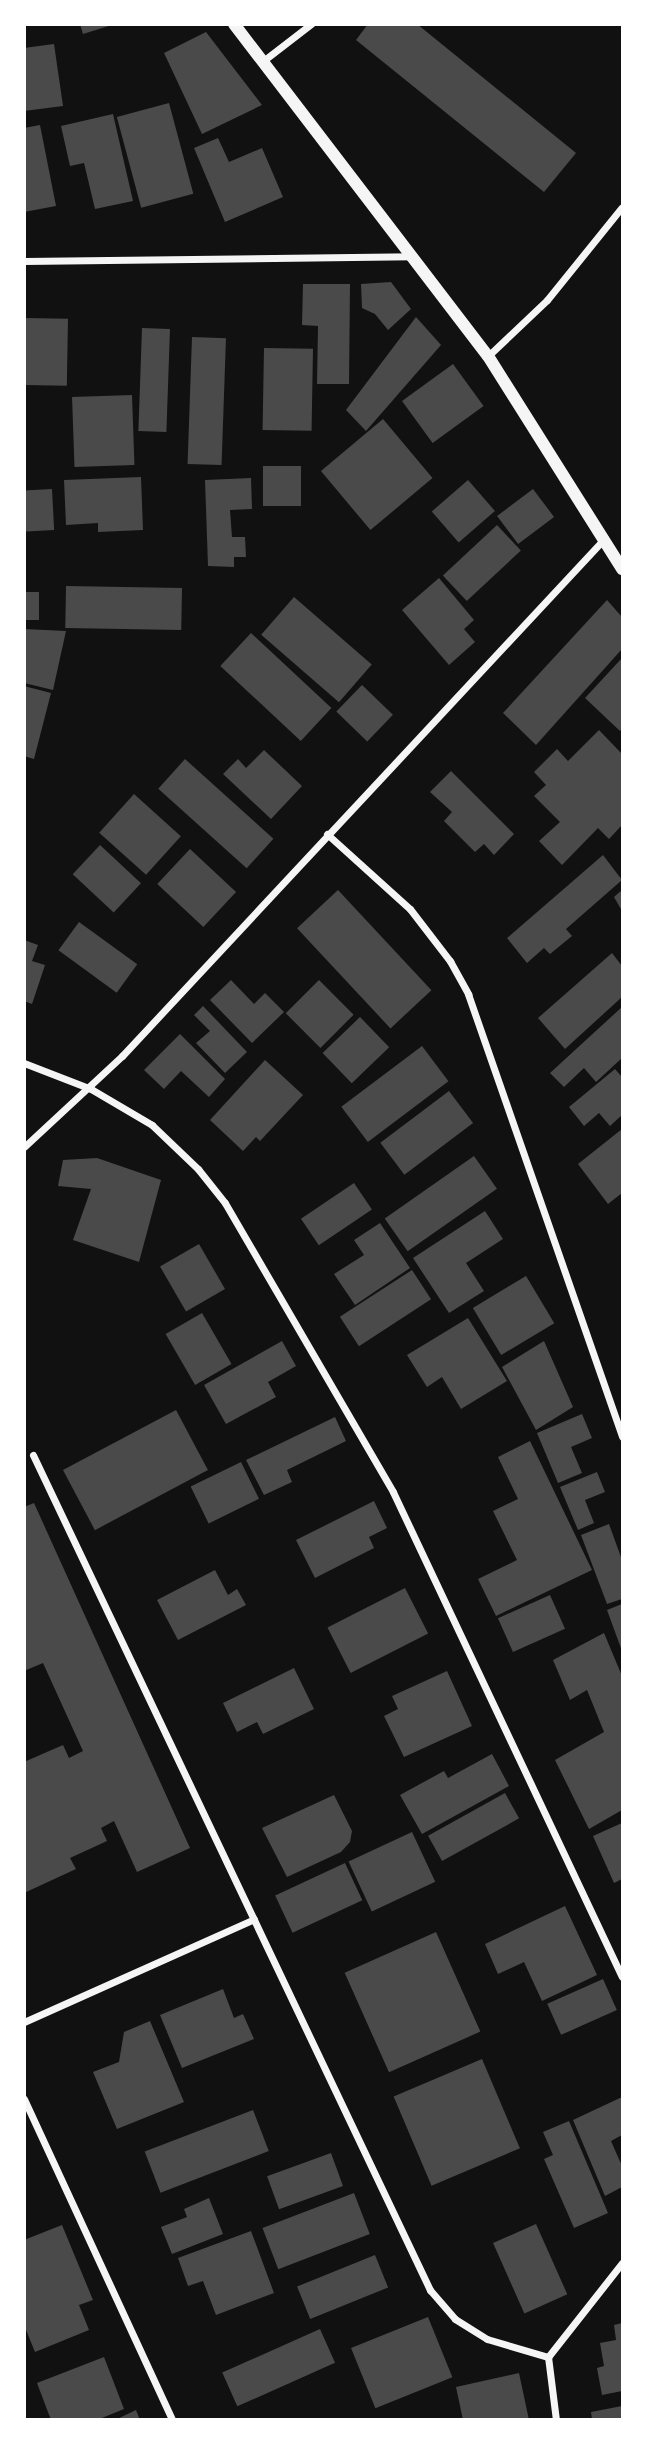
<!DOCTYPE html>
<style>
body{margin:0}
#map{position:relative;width:647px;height:2444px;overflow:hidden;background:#111;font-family:"Playfair Display",serif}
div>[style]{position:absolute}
.building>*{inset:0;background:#4a4a4a;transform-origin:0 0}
.minor>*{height:7px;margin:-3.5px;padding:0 3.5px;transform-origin:3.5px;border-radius:3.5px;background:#f5f5f5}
.tertiary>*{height:12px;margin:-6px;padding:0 6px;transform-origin:6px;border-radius:6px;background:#f5f5f5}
span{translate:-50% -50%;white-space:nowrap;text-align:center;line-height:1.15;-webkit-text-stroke:5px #fff;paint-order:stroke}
.frame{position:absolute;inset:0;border:26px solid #fff;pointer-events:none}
</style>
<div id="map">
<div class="building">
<div style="clip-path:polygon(80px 24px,112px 24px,112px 25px,83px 34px)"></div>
<div style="clip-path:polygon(368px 24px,417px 24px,576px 153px,544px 192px,356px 40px)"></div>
<div style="clip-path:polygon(206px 32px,262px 105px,202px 134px,164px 53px)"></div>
<div style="clip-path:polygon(54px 44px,63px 106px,24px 111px,24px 48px)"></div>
<div style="left:169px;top:103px;width:94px;height:54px;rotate:75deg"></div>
<div style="clip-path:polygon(113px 114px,133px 201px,95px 209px,84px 163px,70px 166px,61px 126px)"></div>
<div style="clip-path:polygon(40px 125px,56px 206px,24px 212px,24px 128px)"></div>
<div style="clip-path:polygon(218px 138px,229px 162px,262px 148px,283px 197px,225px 222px,194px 148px)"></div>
<div style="clip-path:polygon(391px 282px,411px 309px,388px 330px,375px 314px,362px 308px,361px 284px)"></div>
<div style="clip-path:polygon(303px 284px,350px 284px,349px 384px,317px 384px,318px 326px,302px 325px)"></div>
<div style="clip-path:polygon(416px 317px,441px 345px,366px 431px,346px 410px)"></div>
<div style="left:24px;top:318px;width:44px;height:67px;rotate:1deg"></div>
<div style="left:142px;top:328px;width:28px;height:103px;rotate:2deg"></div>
<div style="left:192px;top:337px;width:34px;height:127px;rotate:2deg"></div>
<div style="left:264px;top:348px;width:49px;height:82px;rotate:1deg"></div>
<div style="left:453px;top:364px;width:52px;height:63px;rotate:54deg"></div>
<div style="left:132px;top:395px;width:70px;height:60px;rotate:88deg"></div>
<div style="left:383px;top:419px;width:77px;height:81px;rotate:50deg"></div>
<div style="left:263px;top:466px;width:38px;height:40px"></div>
<div style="clip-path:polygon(141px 477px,143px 530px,98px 532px,98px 523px,66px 525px,64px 480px)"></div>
<div style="clip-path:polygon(251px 478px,252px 509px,230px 510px,232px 537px,245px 537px,246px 557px,234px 557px,234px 567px,208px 566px,205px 480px)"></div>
<div style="left:468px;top:480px;width:41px;height:48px;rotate:49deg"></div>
<div style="left:52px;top:489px;width:41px;height:28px;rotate:87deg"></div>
<div style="left:533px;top:489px;width:35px;height:45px;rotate:53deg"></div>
<div style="left:497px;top:525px;width:35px;height:74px;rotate:47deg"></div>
<div style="clip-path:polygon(439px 578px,474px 620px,464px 629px,475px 642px,449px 665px,402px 610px)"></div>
<div style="left:66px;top:586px;width:116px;height:42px;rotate:1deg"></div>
<div style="left:24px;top:592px;width:15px;height:28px"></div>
<div style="left:294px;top:597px;width:103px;height:50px;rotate:41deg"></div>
<div style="clip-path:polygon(607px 600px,622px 617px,622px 649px,536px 745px,503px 713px)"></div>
<div style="clip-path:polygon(24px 629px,66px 631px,53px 690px,24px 683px)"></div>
<div style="left:251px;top:633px;width:110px;height:45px;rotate:43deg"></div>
<div style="clip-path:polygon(622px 658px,622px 728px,620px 731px,585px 698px)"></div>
<div style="left:362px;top:685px;width:43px;height:37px;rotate:44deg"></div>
<div style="clip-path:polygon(24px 686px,51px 693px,34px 759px,24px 756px)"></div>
<div style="clip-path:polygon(599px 730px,622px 754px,622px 825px,609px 839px,598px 828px,562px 865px,539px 841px,560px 822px,534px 796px,546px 785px,534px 772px,557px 749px,568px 761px)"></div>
<div style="clip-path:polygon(264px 750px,302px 786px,271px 819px,223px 774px,238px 759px,246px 768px)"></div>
<div style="left:185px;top:759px;width:119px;height:40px;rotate:42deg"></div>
<div style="clip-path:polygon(451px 771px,514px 834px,494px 855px,484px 844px,475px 852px,444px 821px,452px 812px,430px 792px)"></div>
<div style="left:134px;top:794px;width:63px;height:52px;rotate:42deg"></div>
<div style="left:100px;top:845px;width:56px;height:40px;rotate:43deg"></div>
<div style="left:190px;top:849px;width:63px;height:48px;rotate:43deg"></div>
<div style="clip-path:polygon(603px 855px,622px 880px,566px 929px,572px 936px,550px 954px,544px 948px,527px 963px,507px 938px)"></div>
<div style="left:338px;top:890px;width:137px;height:56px;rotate:47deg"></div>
<div style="clip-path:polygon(622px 890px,622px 911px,614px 897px)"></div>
<div style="left:79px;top:922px;width:72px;height:35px;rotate:36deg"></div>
<div style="clip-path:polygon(24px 940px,38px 945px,32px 961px,45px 965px,32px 1004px,24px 1001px)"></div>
<div style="clip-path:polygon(612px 953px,622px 966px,622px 997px,565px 1049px,538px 1018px)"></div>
<div style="clip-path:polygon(231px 980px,254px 1004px,265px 993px,284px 1012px,252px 1043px,210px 1000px)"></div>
<div style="left:319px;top:980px;width:49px;height:47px;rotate:45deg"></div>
<div style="clip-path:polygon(203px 1006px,247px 1052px,225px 1073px,196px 1043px,210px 1031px,194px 1015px)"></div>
<div style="clip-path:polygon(622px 1007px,622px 1058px,596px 1082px,584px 1068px,564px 1087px,550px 1073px)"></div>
<div style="left:360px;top:1017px;width:42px;height:52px;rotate:46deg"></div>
<div style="clip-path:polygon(180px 1034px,225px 1079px,209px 1097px,181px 1071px,164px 1089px,144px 1070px)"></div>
<div style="left:422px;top:1046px;width:44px;height:101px;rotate:53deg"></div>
<div style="clip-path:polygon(265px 1060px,303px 1095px,260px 1141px,256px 1137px,243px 1151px,210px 1120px)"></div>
<div style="clip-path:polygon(615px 1069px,622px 1077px,622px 1115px,610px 1126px,599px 1113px,584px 1126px,569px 1107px)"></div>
<div style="left:449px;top:1091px;width:40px;height:86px;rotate:53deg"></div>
<div style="clip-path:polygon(622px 1129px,622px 1193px,608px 1204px,578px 1164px)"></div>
<div style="left:474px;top:1156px;width:40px;height:109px;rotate:55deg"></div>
<div style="clip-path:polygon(97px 1158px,161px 1180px,139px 1262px,73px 1240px,91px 1189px,58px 1186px,63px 1160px)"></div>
<div style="left:354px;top:1183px;width:32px;height:64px;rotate:56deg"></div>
<div style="clip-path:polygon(485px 1211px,503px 1239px,466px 1263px,484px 1291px,449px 1313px,413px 1258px)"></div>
<div style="clip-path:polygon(380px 1223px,410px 1268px,355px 1305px,334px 1274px,364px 1255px,354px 1240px)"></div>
<div style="left:199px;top:1244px;width:52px;height:45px;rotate:60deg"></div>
<div style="left:412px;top:1270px;width:35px;height:86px;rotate:57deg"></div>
<div style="left:526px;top:1276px;width:55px;height:62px;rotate:59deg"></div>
<div style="left:202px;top:1313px;width:59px;height:42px;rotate:60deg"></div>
<div style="clip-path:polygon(468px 1318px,507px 1381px,461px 1409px,442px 1377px,427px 1387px,407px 1355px)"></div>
<div style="clip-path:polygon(282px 1341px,296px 1366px,268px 1382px,276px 1397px,226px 1424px,204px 1385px)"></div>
<div style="clip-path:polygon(544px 1341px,573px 1407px,536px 1430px,502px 1367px)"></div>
<div style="left:176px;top:1410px;width:68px;height:128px;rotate:62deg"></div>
<div style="clip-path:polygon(582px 1414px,592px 1438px,571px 1447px,582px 1473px,558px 1483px,537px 1433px)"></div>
<div style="clip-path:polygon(335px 1417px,346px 1441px,287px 1470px,292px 1482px,264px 1495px,246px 1460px)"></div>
<div style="clip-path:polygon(530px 1441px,592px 1570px,496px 1616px,478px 1579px,517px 1560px,493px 1511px,518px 1499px,498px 1457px)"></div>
<div style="left:241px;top:1462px;width:41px;height:56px;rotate:64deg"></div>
<div style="clip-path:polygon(597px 1472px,605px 1492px,585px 1500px,594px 1523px,578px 1530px,560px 1487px)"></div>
<div style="clip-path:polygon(374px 1501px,387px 1528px,369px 1537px,374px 1548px,315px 1578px,296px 1540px)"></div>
<div style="clip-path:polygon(34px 1503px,190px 1848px,137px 1872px,114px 1821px,101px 1828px,107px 1841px,70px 1858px,76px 1869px,24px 1893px,24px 1762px,63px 1745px,69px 1758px,83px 1751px,43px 1663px,24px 1671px,24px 1507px)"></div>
<div style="clip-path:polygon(609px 1524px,622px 1560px,622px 1599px,607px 1604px,581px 1535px)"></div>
<div style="clip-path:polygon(215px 1570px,228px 1595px,237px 1589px,246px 1605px,178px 1640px,157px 1600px)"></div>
<div style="left:405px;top:1588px;width:51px;height:87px;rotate:63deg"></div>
<div style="left:550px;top:1595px;width:37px;height:57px;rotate:66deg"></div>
<div style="clip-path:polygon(622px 1604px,622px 1651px,607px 1610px)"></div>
<div style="clip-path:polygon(604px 1633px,622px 1676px,622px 1810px,589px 1829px,555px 1760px,604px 1732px,587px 1690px,570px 1700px,553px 1660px)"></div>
<div style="clip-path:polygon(294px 1668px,314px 1709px,263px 1734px,257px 1722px,237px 1732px,223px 1703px)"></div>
<div style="clip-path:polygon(447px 1671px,472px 1726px,404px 1757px,384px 1716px,398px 1709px,392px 1696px)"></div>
<div style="clip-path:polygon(492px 1754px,509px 1786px,422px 1834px,400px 1795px,444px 1771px,448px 1778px)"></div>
<div style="left:505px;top:1793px;width:29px;height:88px;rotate:61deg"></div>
<div style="clip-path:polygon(334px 1795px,352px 1831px,350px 1842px,341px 1852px,287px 1877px,262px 1828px)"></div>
<div style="clip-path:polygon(622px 1823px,622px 1879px,614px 1883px,593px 1836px)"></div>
<div style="left:412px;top:1832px;width:55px;height:70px;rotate:65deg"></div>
<div style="left:345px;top:1863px;width:41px;height:77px;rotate:65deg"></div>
<div style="clip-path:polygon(565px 1906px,597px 1975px,542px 2001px,524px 1962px,498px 1974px,485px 1944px)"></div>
<div style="left:436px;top:1932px;width:109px;height:100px;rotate:66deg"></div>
<div style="left:603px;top:1979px;width:34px;height:61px;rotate:66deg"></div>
<div style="clip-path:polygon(223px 1989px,234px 2018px,243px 2014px,254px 2039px,182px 2068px,160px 2015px)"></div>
<div style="clip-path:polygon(150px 2021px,184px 2102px,117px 2129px,93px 2072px,119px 2062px,124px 2032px)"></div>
<div style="left:482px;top:2059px;width:97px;height:96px;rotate:67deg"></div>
<div style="clip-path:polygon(622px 2097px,622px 2135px,611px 2141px,622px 2166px,622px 2187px,605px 2196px,573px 2120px)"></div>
<div style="left:253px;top:2110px;width:44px;height:116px;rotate:69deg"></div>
<div style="clip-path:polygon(569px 2121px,608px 2213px,574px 2228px,544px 2159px,553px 2155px,543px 2132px)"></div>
<div style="left:331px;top:2153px;width:35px;height:68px;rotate:70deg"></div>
<div style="left:354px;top:2193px;width:44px;height:98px;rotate:69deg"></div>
<div style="clip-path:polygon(209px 2198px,223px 2234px,172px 2254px,161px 2227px,187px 2217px,184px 2209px)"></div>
<div style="left:536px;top:2224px;width:77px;height:47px;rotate:66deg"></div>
<div style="clip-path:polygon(62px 2225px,93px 2300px,79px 2305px,89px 2330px,35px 2352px,24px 2325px,24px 2240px)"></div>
<div style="clip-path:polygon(251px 2231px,274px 2293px,216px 2315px,203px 2281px,188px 2286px,178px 2258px)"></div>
<div style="left:375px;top:2255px;width:35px;height:84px;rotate:68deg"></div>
<div style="left:428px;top:2317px;width:65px;height:83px;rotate:68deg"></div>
<div style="clip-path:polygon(622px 2323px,622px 2391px,602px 2395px,597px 2368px,604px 2366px,600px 2343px,616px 2340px,614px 2325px)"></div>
<div style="left:320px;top:2329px;width:37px;height:107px;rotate:66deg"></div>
<div style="clip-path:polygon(104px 2357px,124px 2409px,97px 2420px,51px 2420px,37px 2383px)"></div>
<div style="clip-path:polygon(519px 2373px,529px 2420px,463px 2420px,456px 2387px)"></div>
<div style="clip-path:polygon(622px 2406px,622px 2420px,592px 2420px,591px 2412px)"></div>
<div style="clip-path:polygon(136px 2410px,140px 2420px,115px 2420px)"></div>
</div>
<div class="minor">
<div style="left:263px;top:61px;width:61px;rotate:-37.6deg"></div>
<div style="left:24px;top:261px;width:388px;rotate:-0.7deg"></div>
<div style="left:488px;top:356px;width:81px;rotate:-43.5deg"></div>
<div style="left:547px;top:300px;width:119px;rotate:-51.1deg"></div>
<div style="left:327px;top:834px;width:112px;rotate:42.1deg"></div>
<div style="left:410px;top:909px;width:66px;rotate:52.4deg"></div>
<div style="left:450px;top:961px;width:38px;rotate:61deg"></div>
<div style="left:468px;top:994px;width:469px;rotate:70.8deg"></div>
<div style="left:24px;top:1063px;width:72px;rotate:21.2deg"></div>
<div style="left:91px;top:1089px;width:71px;rotate:30.5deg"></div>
<div style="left:152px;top:1125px;width:64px;rotate:43.7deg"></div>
<div style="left:198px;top:1169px;width:43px;rotate:51.5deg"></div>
<div style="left:225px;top:1203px;width:334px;rotate:59.8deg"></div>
<div style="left:393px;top:1492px;width:536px;rotate:64.72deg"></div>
<div style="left:24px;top:1147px;width:134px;rotate:-42.9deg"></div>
<div style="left:122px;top:1056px;width:708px;rotate:-47deg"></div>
<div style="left:33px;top:1455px;width:925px;rotate:64.57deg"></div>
<div style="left:430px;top:2290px;width:38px;rotate:49deg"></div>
<div style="left:455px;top:2319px;width:38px;rotate:32deg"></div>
<div style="left:487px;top:2339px;width:64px;rotate:16.4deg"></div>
<div style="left:24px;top:2022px;width:252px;rotate:-24.1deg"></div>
<div style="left:24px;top:2099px;width:353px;rotate:65.2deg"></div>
<div style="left:556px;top:2420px;width:64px;rotate:-97.2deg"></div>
<div style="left:548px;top:2357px;width:120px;rotate:-51.8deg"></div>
</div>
<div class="tertiary">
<div style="left:234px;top:24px;width:418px;rotate:52.6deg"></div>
<div style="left:488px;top:356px;width:252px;rotate:57.8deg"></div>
</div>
<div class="frame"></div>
</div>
